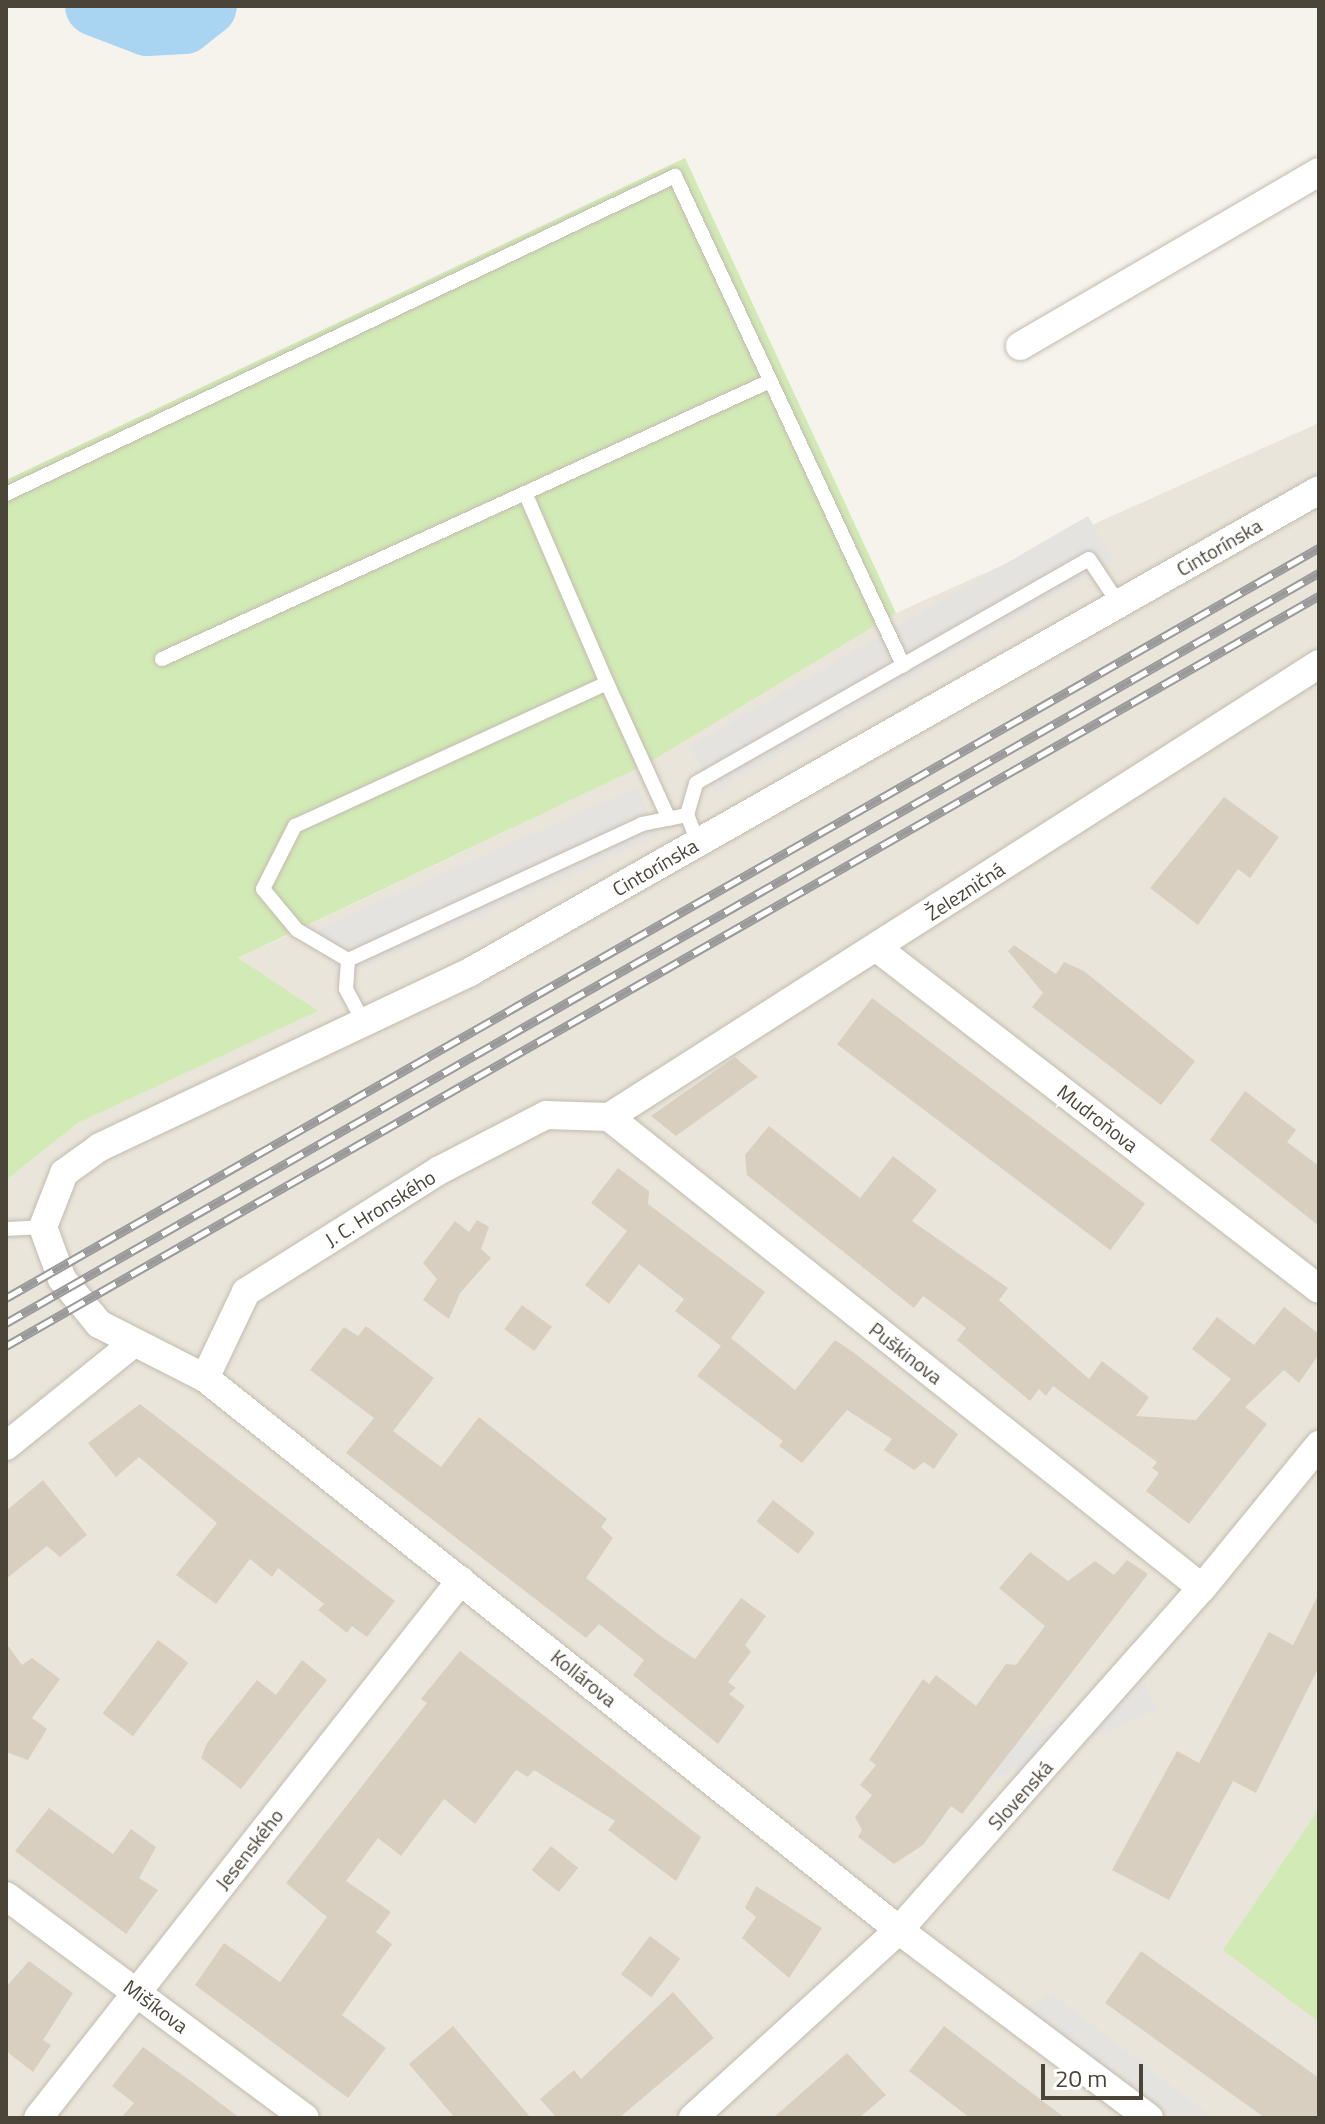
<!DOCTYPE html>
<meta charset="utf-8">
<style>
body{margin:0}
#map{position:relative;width:1325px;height:2124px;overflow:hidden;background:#f6f3ec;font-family:"Titillium Web",sans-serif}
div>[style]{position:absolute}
.residential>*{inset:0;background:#eae5da}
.green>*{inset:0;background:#d2eab5}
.parking>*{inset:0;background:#e5e3e0;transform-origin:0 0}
.river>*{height:60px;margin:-30px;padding:0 30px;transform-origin:30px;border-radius:30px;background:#a9d4f2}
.building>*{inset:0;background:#d8cfc1;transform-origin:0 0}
.roads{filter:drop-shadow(0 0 2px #c2bbae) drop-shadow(0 0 2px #c2bbae)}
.service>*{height:14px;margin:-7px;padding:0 7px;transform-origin:7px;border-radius:7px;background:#fff}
.minor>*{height:28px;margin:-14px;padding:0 14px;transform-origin:14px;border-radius:14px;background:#fff}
.rail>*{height:9px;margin-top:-4.5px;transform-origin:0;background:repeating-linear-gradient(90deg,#fff 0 18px,#9a9a9a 0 36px);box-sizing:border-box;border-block:2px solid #9a9a9a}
span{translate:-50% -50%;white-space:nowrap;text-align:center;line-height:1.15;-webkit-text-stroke:8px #fff;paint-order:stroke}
.street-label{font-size:20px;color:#4b4439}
.frame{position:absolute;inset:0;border:8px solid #4b4439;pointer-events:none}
.scale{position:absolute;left:1041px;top:2064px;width:102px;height:36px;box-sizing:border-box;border:4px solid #4b4439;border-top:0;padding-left:10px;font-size:24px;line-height:28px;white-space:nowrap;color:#4b4439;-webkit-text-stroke:6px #fff;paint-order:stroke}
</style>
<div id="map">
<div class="residential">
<div style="clip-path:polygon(1319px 423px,1319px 2118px,6px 2118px,6px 1180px,78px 1123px,317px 1011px,237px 959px,647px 764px,896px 613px)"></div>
</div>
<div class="green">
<div style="clip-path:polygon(685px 158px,896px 613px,647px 764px,238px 958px,318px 1011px,78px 1123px,6px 1180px,6px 480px)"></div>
<div style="clip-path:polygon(1319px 1809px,1319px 2022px,1223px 1950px)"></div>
</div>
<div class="parking">
<div style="left:1088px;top:516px;width:52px;height:461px;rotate:60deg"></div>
<div style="left:637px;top:787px;width:54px;height:350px;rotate:66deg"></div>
<div style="left:1146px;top:1684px;width:28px;height:201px;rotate:67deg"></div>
<div style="clip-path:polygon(1051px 1993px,1190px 2100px,1215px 2118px,1175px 2118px,1027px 2008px)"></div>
</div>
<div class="river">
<div style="left:95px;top:6px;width:56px;rotate:21deg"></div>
<div style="left:147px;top:26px;width:37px;rotate:-3deg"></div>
<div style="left:184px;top:24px;width:29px;rotate:-38deg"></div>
</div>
<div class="building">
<div style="clip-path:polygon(1224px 797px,1279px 837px,1250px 878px,1238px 869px,1198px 925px,1150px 888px)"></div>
<div style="clip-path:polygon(1014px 945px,1056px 974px,1064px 962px,1084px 971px,1195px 1061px,1161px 1105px,1032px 1007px,1043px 993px,1008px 951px)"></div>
<div style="left:872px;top:998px;width:342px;height:58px;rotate:37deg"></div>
<div style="clip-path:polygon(735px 1057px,758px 1077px,676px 1136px,651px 1116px)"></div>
<div style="clip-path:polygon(1245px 1091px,1296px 1130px,1287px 1142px,1319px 1166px,1319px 1226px,1210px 1140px)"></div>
<div style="clip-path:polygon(769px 1126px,860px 1198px,893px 1156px,937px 1190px,912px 1221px,1008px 1288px,999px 1300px,1089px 1379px,1102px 1361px,1149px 1397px,1136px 1416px,1196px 1420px,1231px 1379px,1192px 1349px,1217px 1317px,1254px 1345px,1284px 1307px,1319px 1334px,1319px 1354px,1299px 1383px,1284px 1370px,1245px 1407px,1267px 1424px,1189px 1524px,1146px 1491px,1159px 1473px,1152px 1468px,1157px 1462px,1053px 1386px,1046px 1396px,1039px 1389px,1030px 1401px,957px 1340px,966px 1328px,923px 1296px,914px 1308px,747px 1175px,745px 1155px)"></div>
<div style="clip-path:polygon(618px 1168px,649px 1191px,648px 1204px,765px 1292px,731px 1338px,795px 1390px,835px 1340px,853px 1352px,958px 1434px,934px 1469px,924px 1462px,914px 1470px,884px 1450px,892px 1439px,847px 1410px,802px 1463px,779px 1446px,783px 1441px,697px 1376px,721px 1346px,675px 1311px,684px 1299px,639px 1264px,609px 1304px,585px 1285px,627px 1231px,591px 1203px)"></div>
<div style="clip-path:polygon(477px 1220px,489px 1227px,481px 1249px,491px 1258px,460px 1293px,449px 1319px,423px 1300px,437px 1279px,423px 1263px,455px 1221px,469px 1232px)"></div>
<div style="left:522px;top:1305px;width:37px;height:30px;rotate:36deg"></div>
<div style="clip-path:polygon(366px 1326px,434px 1378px,393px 1431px,441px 1467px,479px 1417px,607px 1519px,601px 1527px,613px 1538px,586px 1578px,662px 1637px,695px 1659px,741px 1598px,766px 1616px,745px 1645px,751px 1652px,728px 1682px,736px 1688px,729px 1694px,745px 1706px,718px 1744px,633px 1675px,644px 1660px,599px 1624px,586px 1638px,346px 1453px,374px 1418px,310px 1370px,344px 1327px,358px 1336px)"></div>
<div style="clip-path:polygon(140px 1404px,395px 1601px,367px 1637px,352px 1626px,347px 1633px,318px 1610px,324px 1604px,278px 1568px,272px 1577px,250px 1559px,216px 1604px,176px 1575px,217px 1523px,139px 1457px,116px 1477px,88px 1443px)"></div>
<div style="clip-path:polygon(43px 1480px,87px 1535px,60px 1557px,47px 1546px,6px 1579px,6px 1511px)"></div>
<div style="left:773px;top:1500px;width:53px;height:27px;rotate:38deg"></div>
<div style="clip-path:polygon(1030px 1552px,1068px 1581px,1095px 1561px,1114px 1575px,1127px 1560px,1148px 1574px,962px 1814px,951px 1806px,923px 1845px,894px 1864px,858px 1837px,862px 1830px,855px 1817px,872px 1795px,860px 1785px,876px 1765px,869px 1760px,923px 1679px,929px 1684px,936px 1675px,976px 1706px,1006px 1664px,1016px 1665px,1045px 1626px,999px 1588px)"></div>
<div style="clip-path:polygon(1319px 1593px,1319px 1667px,1256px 1793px,1233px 1781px,1169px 1900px,1112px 1870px,1177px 1751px,1199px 1763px,1269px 1632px,1293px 1645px)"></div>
<div style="left:158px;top:1640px;width:38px;height:92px;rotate:37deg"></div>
<div style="clip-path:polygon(6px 1643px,22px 1665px,32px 1658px,60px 1679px,32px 1718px,47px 1729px,28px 1760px,6px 1752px)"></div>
<div style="clip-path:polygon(460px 1651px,701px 1837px,676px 1881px,608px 1830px,615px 1821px,534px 1770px,528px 1777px,516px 1770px,475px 1824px,444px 1799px,401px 1856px,378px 1838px,346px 1881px,391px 1912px,376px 1932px,392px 1944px,342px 2015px,386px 2048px,348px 2098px,195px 1985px,224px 1943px,280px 1982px,327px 1917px,286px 1883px,427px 1703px,421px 1699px)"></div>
<div style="clip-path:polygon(302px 1660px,327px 1680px,241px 1789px,201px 1758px,207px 1743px,257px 1680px,276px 1695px)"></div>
<div style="clip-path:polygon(49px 1808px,113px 1854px,131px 1829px,156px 1847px,139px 1878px,158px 1890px,126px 1934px,15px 1851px)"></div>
<div style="left:551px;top:1846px;width:35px;height:31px;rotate:39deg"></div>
<div style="clip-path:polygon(756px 1886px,822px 1928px,789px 1978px,742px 1938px,756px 1917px,745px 1908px)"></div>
<div style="left:650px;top:1936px;width:38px;height:48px;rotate:37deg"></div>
<div style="clip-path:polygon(1141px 1951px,1319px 2078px,1319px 2118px,1265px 2118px,1105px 2003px)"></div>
<div style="clip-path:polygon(29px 1961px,73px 1993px,43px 2040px,51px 2045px,33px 2072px,6px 2051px,6px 1987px)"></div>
<div style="clip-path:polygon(673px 1992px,714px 2038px,619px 2118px,557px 2118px,540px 2099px,574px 2070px,581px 2079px)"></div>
<div style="clip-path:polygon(453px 2026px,531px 2118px,455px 2118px,409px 2064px)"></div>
<div style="clip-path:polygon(944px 2026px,1015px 2080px,1065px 2118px,970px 2118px,909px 2071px)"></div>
<div style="clip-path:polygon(143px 2047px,192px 2082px,240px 2118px,121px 2118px,134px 2103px,112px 2086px)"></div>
<div style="clip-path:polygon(847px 2053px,886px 2095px,859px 2118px,773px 2118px)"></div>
</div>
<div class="roads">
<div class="service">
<div style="left:6px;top:494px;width:741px;rotate:-25.42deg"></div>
<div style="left:675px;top:176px;width:540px;rotate:65deg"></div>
<div style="left:162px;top:659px;width:669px;rotate:-24.57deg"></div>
<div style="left:607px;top:683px;width:149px;rotate:65.5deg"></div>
<div style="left:698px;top:842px;width:29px;rotate:-112deg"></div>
<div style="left:687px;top:815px;width:33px;rotate:-74deg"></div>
<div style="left:696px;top:783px;width:452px;rotate:-29.7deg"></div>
<div style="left:1089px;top:559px;width:54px;rotate:56.3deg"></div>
<div style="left:348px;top:960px;width:59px;rotate:-149.5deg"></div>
<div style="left:297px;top:930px;width:53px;rotate:-129.7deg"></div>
<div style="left:263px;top:889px;width:71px;rotate:-63.1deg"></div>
<div style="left:295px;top:826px;width:343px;rotate:-24.6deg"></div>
<div style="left:607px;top:683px;width:205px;rotate:-113.3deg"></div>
<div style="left:365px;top:1025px;width:41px;rotate:-117.8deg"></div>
<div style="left:346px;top:989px;width:29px;rotate:-86deg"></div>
<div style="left:348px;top:960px;width:324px;rotate:-24.8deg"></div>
<div style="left:642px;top:824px;width:46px;rotate:-11.3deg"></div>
<div style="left:6px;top:1229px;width:37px;rotate:-3deg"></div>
</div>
<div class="minor">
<div style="left:1020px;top:346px;width:346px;rotate:-30.2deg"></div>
<div style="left:877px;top:948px;width:558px;rotate:37.65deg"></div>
<div style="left:609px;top:1117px;width:842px;rotate:-32.54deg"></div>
<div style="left:609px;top:1117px;width:757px;rotate:38.46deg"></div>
<div style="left:205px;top:1378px;width:95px;rotate:-64.5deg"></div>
<div style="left:246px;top:1292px;width:227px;rotate:-32.2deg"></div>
<div style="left:438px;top:1171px;width:122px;rotate:-27.4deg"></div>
<div style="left:546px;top:1115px;width:63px;rotate:1.8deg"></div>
<div style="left:6px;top:1446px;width:161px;rotate:-38.9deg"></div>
<div style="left:6px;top:1896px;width:372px;rotate:36.6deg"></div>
<div style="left:38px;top:2118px;width:684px;rotate:-51.82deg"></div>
<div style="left:693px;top:2118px;width:279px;rotate:-42.4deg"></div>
<div style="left:899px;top:1930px;width:457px;rotate:-48.5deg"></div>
<div style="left:1202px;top:1588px;width:185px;rotate:-50.7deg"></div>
<div style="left:1149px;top:2118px;width:313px;rotate:-143.1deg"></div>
<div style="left:899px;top:1930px;width:887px;rotate:-141.5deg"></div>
<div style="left:205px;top:1378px;width:119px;rotate:-153deg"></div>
<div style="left:99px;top:1324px;width:58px;rotate:-129.4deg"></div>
<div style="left:62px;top:1279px;width:55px;rotate:-110.1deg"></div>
<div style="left:43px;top:1227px;width:58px;rotate:-68.7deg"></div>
<div style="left:64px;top:1173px;width:44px;rotate:-35.8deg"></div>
<div style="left:100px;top:1147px;width:409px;rotate:-25.3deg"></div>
<div style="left:470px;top:972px;width:976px;rotate:-29.58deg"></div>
</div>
</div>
<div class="rail">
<div style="left:6px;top:1298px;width:1512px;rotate:-29.74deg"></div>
<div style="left:6px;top:1323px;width:1512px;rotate:-29.74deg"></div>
<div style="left:6px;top:1346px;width:1512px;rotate:-29.74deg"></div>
</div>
<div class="street-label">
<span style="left:1219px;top:547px;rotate:-30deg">Cintorínska</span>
<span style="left:655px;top:867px;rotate:-30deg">Cintorínska</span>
<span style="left:965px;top:891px;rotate:-33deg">Železničná</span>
<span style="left:1098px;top:1118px;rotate:38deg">Mudroňova</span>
<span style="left:380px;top:1208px;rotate:-32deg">J. C. Hronského</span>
<span style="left:906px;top:1353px;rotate:38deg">Puškinova</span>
<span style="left:584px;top:1678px;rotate:39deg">Kollárova</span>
<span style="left:1020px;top:1795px;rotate:-48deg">Slovenská</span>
<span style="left:249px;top:1849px;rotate:-52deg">Jesenského</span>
<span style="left:156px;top:2006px;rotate:37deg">Mišíkova</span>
</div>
<div class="frame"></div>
<div class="scale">20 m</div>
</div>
